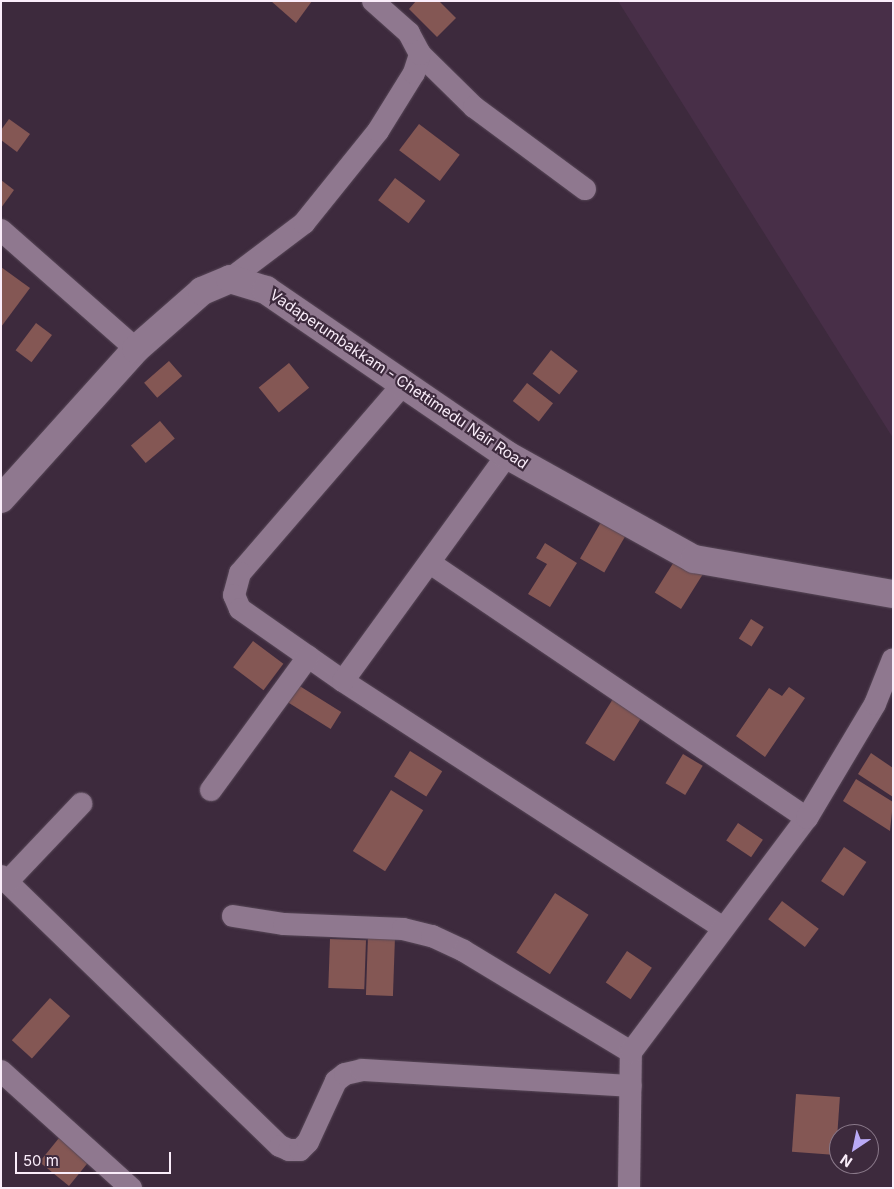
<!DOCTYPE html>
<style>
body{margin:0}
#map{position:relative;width:894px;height:1189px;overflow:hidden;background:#3d2a3d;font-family:Inter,sans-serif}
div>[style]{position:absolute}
.built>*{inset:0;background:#482f48}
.building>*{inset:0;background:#845754;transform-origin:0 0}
.roads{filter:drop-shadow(0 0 1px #574757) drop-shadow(0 0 1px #574757)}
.minor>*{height:22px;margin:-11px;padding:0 11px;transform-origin:11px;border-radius:11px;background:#8f788f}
.tertiary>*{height:28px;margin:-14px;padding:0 14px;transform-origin:14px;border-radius:14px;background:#8f788f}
span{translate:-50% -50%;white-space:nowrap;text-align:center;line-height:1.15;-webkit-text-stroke:4.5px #3d2a3d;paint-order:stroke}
.street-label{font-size:15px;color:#faedfa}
.frame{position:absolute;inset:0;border:2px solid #faedfa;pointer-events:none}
.north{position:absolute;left:829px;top:1124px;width:50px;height:50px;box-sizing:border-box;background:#3d2a3d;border:1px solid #897889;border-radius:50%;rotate:214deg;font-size:14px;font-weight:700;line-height:20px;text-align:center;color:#faedfa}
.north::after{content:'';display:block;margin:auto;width:18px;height:22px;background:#baaaf6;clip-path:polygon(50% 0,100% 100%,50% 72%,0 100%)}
.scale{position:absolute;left:15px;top:1152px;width:156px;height:22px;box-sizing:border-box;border:2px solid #faedfa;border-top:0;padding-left:6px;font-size:15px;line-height:18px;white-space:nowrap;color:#faedfa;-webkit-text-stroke:4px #3d2a3d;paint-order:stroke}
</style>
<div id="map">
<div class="built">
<div style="clip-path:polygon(618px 1px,893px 1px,893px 438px)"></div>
</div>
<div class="building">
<div style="clip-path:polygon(271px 1px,312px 1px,296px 23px)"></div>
<div style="clip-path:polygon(416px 1px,439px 1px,456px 18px,437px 37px,409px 9px)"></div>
<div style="clip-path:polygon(9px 119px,30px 134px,17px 152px,1px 140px,1px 130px)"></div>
<div style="left:419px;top:124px;width:51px;height:33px;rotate:37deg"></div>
<div style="left:395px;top:178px;width:38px;height:28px;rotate:37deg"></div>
<div style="clip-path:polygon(1px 180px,14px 190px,1px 208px)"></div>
<div style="clip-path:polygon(1px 267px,30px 288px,1px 327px)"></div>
<div style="left:36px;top:323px;width:20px;height:34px;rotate:37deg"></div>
<div style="left:551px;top:350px;width:34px;height:30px;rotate:38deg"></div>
<div style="left:169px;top:361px;width:20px;height:33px;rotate:49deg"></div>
<div style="left:289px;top:363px;width:32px;height:39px;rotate:51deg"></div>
<div style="left:527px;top:383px;width:33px;height:23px;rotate:38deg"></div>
<div style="left:160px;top:421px;width:23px;height:38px;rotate:50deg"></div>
<div style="left:604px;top:517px;width:28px;height:48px;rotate:30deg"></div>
<div style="clip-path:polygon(545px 543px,577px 563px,550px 607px,528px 594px,547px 564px,536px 558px)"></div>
<div style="left:677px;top:557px;width:31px;height:42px;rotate:32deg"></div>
<div style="left:751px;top:619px;width:15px;height:23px;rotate:32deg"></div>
<div style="left:253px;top:641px;width:38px;height:33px;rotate:37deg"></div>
<div style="left:298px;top:685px;width:51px;height:20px;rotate:32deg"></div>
<div style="clip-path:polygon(789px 687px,805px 698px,765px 757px,736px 736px,769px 688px,782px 696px)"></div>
<div style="left:616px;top:694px;width:34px;height:58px;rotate:32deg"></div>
<div style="left:410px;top:751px;width:38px;height:30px;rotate:32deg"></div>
<div style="clip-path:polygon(871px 753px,893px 768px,893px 797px,858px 774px)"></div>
<div style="left:683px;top:754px;width:23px;height:34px;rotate:31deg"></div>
<div style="clip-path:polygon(856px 779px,893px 802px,890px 831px,843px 801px)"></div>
<div style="left:391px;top:790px;width:38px;height:72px;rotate:32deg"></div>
<div style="left:738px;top:823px;width:30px;height:21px;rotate:34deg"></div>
<div style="left:844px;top:847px;width:27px;height:41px;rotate:34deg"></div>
<div style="left:555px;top:893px;width:40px;height:71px;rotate:33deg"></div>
<div style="left:782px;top:901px;width:46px;height:23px;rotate:37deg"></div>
<div style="left:368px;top:936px;width:27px;height:59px;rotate:2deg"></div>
<div style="left:330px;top:939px;width:36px;height:49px;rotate:2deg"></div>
<div style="left:627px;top:951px;width:30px;height:38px;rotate:34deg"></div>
<div style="left:50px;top:998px;width:27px;height:57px;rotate:42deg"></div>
<div style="left:796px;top:1094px;width:44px;height:58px;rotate:4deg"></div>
<div style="left:59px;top:1138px;width:38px;height:31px;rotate:39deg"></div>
</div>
<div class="roads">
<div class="minor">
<div style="left:420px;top:54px;width:76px;rotate:44.5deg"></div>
<div style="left:474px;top:107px;width:138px;rotate:36.5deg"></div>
<div style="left:1px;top:230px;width:180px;rotate:41.4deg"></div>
<div style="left:230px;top:279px;width:93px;rotate:-37.1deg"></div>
<div style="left:304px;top:223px;width:118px;rotate:-51.2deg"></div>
<div style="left:378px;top:131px;width:68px;rotate:-58.2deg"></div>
<div style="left:414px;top:73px;width:20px;rotate:-72deg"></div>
<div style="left:420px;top:54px;width:24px;rotate:-118deg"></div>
<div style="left:409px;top:33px;width:48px;rotate:-138.4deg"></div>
<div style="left:405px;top:382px;width:252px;rotate:130.8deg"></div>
<div style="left:240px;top:573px;width:23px;rotate:105deg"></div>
<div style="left:234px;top:595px;width:15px;rotate:67deg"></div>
<div style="left:240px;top:609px;width:126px;rotate:35deg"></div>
<div style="left:343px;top:681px;width:452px;rotate:33deg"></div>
<div style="left:430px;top:563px;width:455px;rotate:34.1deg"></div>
<div style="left:343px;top:681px;width:279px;rotate:-54deg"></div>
<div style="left:211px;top:790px;width:165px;rotate:-53.9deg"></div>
<div style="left:1px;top:876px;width:388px;rotate:44.1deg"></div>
<div style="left:280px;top:1146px;width:10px;rotate:24deg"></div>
<div style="left:289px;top:1150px;width:11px"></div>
<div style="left:300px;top:1150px;width:11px;rotate:-45deg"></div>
<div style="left:308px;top:1142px;width:67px;rotate:-65.3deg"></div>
<div style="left:336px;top:1081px;width:11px;rotate:-38deg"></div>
<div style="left:345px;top:1074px;width:17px;rotate:-13deg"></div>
<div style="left:362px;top:1070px;width:269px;rotate:3.4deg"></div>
<div style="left:7px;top:882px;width:108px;rotate:-46.5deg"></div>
<div style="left:233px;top:916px;width:52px;rotate:8.9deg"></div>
<div style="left:284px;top:924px;width:119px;rotate:2.4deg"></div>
<div style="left:403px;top:929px;width:30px;rotate:14deg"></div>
<div style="left:432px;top:936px;width:35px;rotate:25deg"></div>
<div style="left:464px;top:951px;width:195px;rotate:31.2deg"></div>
<div style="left:1px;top:1071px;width:175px;rotate:42deg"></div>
<div style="left:629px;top:1188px;width:136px;rotate:-89.2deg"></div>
<div style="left:631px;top:1052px;width:293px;rotate:-53.1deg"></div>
<div style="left:807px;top:818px;width:133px;rotate:-59.2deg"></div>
<div style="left:875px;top:704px;width:48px;rotate:-68.2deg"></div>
</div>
<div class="tertiary">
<div style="left:1px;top:499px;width:202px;rotate:-48deg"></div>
<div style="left:136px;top:349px;width:88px;rotate:-41.3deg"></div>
<div style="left:202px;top:291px;width:30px;rotate:-23deg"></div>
<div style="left:230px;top:279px;width:38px;rotate:17deg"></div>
<div style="left:266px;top:290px;width:292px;rotate:34.4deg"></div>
<div style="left:507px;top:455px;width:214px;rotate:29.1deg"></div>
<div style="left:694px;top:559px;width:202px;rotate:10deg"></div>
</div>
</div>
<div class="street-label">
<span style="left:399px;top:379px;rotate:34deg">Vadaperumbakkam - Chettimedu Nair Road</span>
</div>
<div class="frame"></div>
<div class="north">N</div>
<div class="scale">50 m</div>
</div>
